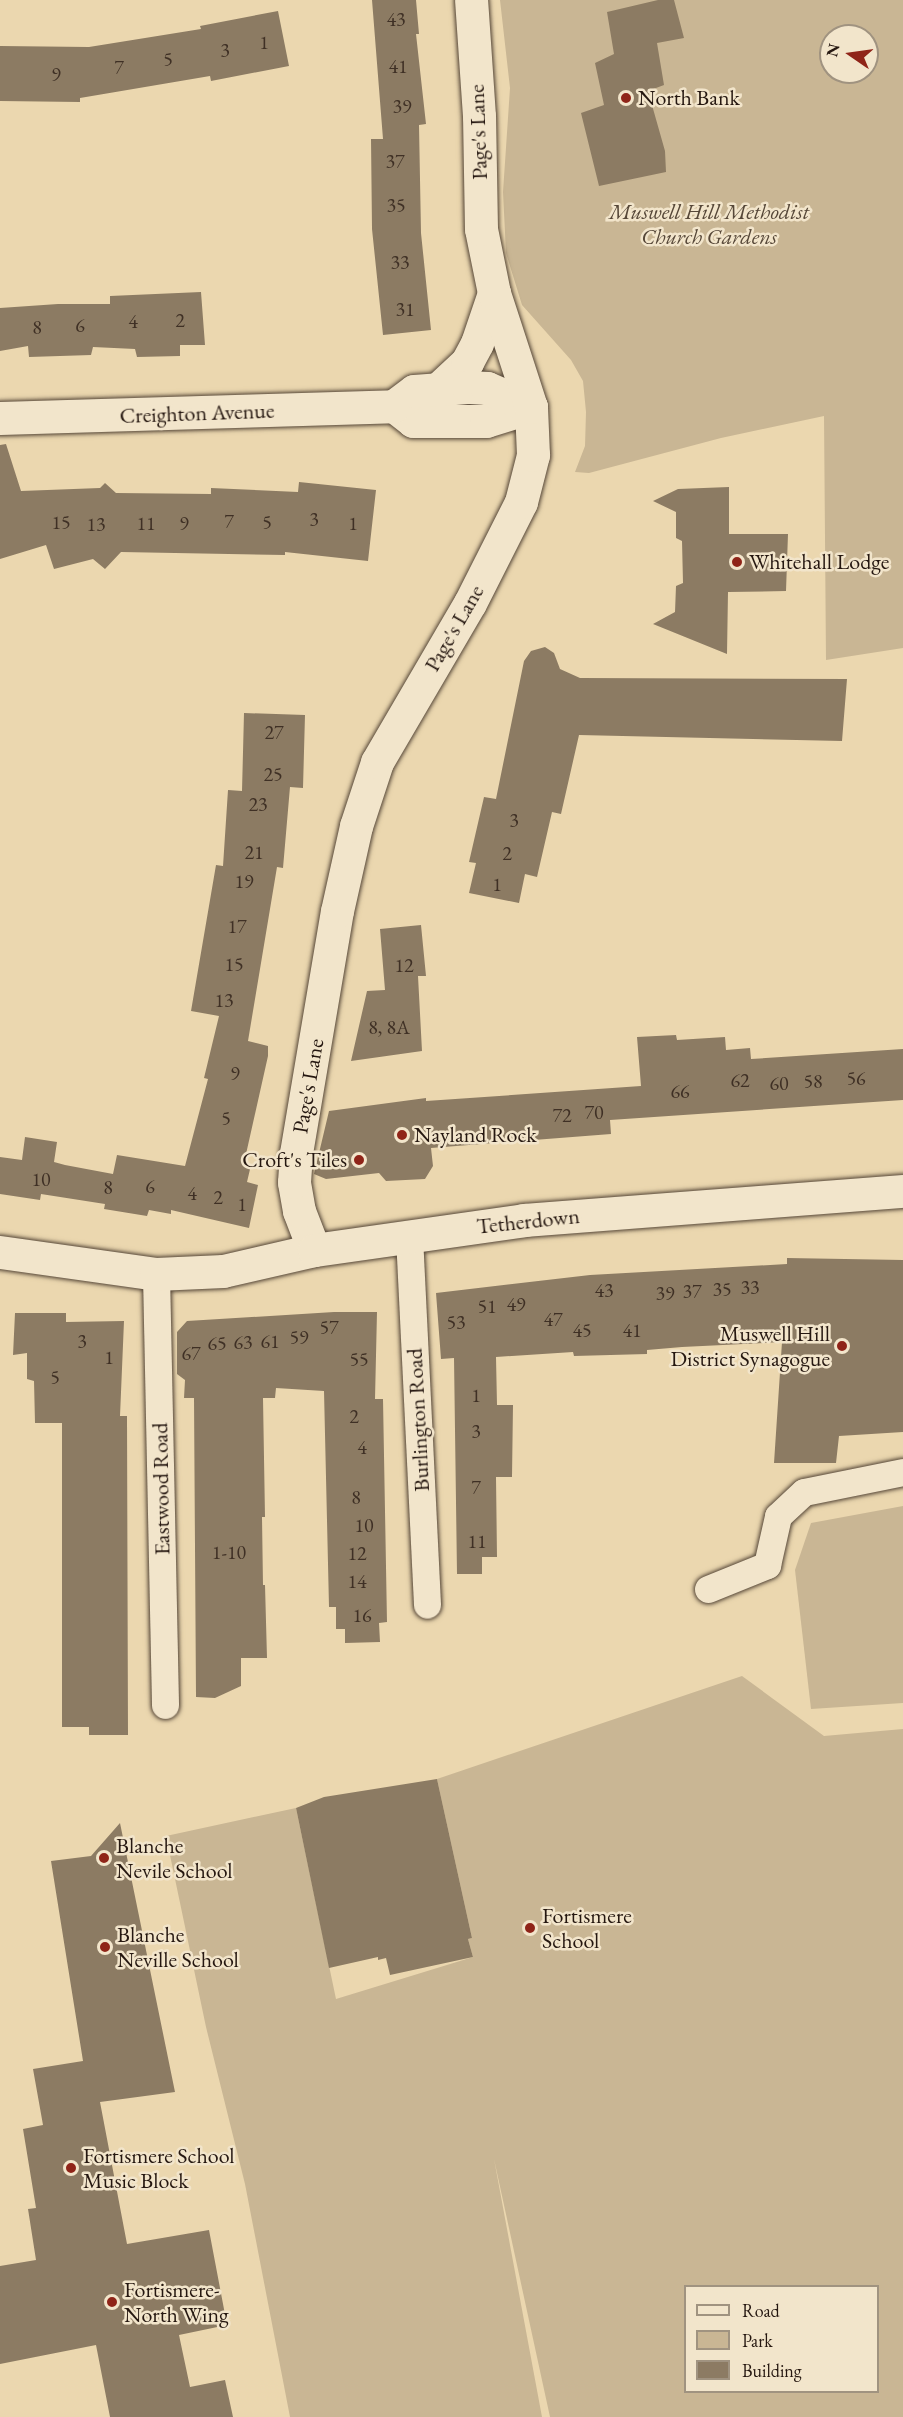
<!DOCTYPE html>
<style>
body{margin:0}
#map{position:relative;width:903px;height:2417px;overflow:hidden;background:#ebd7af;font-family:"EB Garamond",serif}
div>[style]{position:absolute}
.green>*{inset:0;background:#c9b694}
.building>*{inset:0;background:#8c7b63}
.roads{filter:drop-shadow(0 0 2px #564738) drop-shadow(0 0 2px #564738)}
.minor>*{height:27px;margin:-13.5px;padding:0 13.5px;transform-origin:13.5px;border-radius:13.5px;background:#f2e5cb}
.tertiary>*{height:33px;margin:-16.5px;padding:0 16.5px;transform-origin:16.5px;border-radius:16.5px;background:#f2e5cb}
.dots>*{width:16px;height:16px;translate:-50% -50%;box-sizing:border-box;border:3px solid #f2e5cb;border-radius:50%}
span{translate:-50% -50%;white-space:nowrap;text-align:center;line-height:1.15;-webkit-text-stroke:5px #f2e5cb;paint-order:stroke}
.number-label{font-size:20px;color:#3f3025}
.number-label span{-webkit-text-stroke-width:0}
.poi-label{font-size:22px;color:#251710}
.left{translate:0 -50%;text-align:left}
.right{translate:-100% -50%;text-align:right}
.street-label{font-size:22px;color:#251710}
.park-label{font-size:22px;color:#564738;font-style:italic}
.legend{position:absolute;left:684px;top:2285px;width:195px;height:108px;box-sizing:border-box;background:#f2e5cb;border:2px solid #a09380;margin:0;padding:8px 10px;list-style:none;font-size:18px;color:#251710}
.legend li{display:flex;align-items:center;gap:12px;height:30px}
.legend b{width:30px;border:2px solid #a09380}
.north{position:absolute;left:819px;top:24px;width:60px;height:60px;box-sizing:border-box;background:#f2e5cb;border:2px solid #a09380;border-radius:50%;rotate:283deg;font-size:16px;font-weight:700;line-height:24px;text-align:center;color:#251710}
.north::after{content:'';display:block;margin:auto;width:21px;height:27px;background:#8f2418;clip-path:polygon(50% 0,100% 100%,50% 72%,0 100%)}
</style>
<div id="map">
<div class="green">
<div style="clip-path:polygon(evenodd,500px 0,903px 0,903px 648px,826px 660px,824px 416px,721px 438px,589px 473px,575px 472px,585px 446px,586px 412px,583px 381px,571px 360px,522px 305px,506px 253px,503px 192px,510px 88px,500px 0,831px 36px,867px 36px,867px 72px,831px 72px,831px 36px)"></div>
<div style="clip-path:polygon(903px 1506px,903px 1703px,811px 1709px,795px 1570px,811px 1523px)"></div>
<div style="clip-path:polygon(evenodd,742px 1676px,824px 1736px,903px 1729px,903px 2417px,550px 2417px,494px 2159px,542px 2417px,290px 2417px,245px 2184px,206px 2027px,166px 1836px,296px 1808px,336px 1999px,473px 1957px,468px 1939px,472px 1938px,437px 1779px,742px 1676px,686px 2286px,878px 2286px,878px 2392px,686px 2392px,686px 2286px)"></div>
</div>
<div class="building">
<div style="clip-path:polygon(372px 0,416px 0,419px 34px,416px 34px,426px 124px,419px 125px,421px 233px,431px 330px,383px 335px,372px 229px,371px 139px,383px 139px)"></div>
<div style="clip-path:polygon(658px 0,674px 0,684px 38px,657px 43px,664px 85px,648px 91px,665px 151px,666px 172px,599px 186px,581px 113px,604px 105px,595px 63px,614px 54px,607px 12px)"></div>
<div style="clip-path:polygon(278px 11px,289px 66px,211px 81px,210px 76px,80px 98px,80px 102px,0 101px,0 46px,89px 47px,201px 29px,200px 26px)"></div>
<div style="clip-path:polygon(201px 292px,205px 345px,180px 345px,180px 356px,137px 357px,135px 349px,93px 347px,91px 355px,29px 357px,28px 346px,0 351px,0 308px,58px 304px,110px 304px,110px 296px)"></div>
<div style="clip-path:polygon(6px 444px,21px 491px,100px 488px,105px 483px,116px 493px,211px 494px,211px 488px,298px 492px,299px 482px,376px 490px,368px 561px,285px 552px,285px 555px,121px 552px,105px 569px,93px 559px,54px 569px,46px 545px,0 559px,0 445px)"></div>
<div style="clip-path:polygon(729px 487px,729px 534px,788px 534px,786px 591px,728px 592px,727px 654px,653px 624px,675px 612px,676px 586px,683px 583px,682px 541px,676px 538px,676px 512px,653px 501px,678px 489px)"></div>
<div style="clip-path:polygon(545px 647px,554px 653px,560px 669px,580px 678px,847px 679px,842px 741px,579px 735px,561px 814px,552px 812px,537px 877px,525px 874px,519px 903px,469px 893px,476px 863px,469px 862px,484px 797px,496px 799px,524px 661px,531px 651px)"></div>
<div style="clip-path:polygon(244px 713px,305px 715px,303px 788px,290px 787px,283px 868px,277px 867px,248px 1041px,268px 1046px,268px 1056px,244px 1163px,251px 1165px,247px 1182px,258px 1185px,249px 1228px,171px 1210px,171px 1214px,149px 1210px,147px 1216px,104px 1209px,105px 1204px,41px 1194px,40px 1200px,0 1194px,0 1157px,22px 1160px,25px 1137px,57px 1142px,54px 1162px,65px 1165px,113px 1174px,117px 1155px,185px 1166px,208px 1079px,204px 1078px,219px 1016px,191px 1011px,216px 865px,223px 866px,228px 790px,242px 791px)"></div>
<div style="clip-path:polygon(421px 925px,426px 976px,418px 976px,422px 1051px,351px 1061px,367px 991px,385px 990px,380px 929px)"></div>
<div style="clip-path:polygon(676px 1035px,677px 1040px,725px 1037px,726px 1050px,750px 1048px,751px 1059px,903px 1049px,903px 1100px,610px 1120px,611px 1134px,431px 1148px,433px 1166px,425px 1179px,386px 1181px,379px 1173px,326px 1179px,314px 1174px,329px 1111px,426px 1098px,426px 1101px,641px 1086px,637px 1037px)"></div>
<div style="clip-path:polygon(787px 1258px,903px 1260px,903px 1432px,839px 1436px,836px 1463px,774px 1463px,782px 1342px,682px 1347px,647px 1350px,647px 1354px,574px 1356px,573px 1352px,496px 1357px,497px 1405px,513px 1405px,512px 1477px,496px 1477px,497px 1557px,482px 1557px,482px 1574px,457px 1574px,454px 1358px,441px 1359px,436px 1293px,590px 1275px,787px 1264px)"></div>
<div style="clip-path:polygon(334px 1312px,377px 1312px,375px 1399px,383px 1399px,387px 1622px,379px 1623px,380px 1642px,345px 1643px,345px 1629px,336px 1629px,336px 1607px,329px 1607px,324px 1391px,276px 1388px,275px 1398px,263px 1398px,265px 1517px,262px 1517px,263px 1585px,265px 1585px,267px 1658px,241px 1658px,241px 1686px,215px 1698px,196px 1697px,194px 1398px,184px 1398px,185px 1380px,177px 1374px,177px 1332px,187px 1321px)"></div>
<div style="clip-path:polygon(15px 1313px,66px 1313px,66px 1322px,124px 1321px,120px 1416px,127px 1416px,128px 1735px,89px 1735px,89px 1727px,62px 1727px,62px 1423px,35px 1423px,34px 1381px,27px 1379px,27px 1353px,13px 1355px)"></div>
<div style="clip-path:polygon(437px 1779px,472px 1938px,468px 1939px,473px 1957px,390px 1975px,386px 1958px,378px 1960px,378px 1957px,329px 1968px,296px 1808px,324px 1797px)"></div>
<div style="clip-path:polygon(120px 1823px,175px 2092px,100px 2102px,127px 2244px,209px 2230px,227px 2325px,179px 2335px,190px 2387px,225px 2380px,233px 2417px,110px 2417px,96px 2345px,0 2364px,0 2266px,36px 2260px,28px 2209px,36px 2208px,23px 2129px,43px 2125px,33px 2069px,83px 2061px,51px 1861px,91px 1856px)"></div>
</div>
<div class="roads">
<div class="minor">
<div style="left:409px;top:1236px;width:369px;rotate:87.2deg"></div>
<div style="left:156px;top:1274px;width:431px;rotate:88.8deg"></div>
<div style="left:708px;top:1589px;width:64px;rotate:-22.1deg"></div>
<div style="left:767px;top:1565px;width:50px;rotate:-77.3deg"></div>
<div style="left:778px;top:1516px;width:35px;rotate:-43deg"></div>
<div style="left:804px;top:1492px;width:101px;rotate:-11.4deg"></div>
</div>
<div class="tertiary">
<div style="left:438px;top:389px;width:40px;rotate:-43deg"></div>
<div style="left:467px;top:362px;width:21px;rotate:-62deg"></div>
<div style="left:477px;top:343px;width:53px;rotate:-71.2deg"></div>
<div style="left:394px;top:406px;width:24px;rotate:38deg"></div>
<div style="left:413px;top:421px;width:73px"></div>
<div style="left:486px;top:421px;width:47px;rotate:-17.3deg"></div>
<div style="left:0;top:418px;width:394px;rotate:-1.7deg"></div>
<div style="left:394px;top:406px;width:25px;rotate:-37deg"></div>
<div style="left:414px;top:391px;width:54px;rotate:-4.2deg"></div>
<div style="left:468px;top:387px;width:19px;rotate:3deg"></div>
<div style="left:487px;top:388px;width:48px;rotate:23.4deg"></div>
<div style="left:314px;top:1250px;width:42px;rotate:-111deg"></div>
<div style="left:299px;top:1211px;width:29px;rotate:-100deg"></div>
<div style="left:294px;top:1182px;width:29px;rotate:-86deg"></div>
<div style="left:296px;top:1153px;width:245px;rotate:-80.4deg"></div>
<div style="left:337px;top:911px;width:87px;rotate:-77.4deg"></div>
<div style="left:356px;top:826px;width:67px;rotate:-71.8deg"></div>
<div style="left:377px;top:762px;width:184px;rotate:-59.7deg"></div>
<div style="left:470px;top:603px;width:113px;rotate:-63.2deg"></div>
<div style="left:521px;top:502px;width:49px;rotate:-75.7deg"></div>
<div style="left:533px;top:455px;width:48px;rotate:-92.4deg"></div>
<div style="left:531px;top:407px;width:120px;rotate:-108deg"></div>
<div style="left:494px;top:293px;width:65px;rotate:-101.5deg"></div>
<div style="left:481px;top:229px;width:113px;rotate:-91deg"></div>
<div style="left:479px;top:116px;width:116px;rotate:-93.9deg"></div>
<div style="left:0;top:1252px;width:158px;rotate:8deg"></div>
<div style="left:156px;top:1274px;width:67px;rotate:-2.6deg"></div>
<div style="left:223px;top:1271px;width:93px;rotate:-13deg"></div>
<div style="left:314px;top:1250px;width:212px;rotate:-8.1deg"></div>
<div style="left:524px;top:1220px;width:380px;rotate:-4.4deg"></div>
</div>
</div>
<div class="dots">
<div style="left:626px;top:98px;background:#8f2418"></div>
<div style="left:737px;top:562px;background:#8f2418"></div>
<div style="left:402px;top:1135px;background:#8f2418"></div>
<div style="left:359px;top:1160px;background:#8f2418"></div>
<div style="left:842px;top:1346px;background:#8f2418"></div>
<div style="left:104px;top:1858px;background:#8f2418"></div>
<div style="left:530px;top:1928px;background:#8f2418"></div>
<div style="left:105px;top:1947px;background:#8f2418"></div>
<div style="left:71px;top:2168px;background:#8f2418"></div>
<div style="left:112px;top:2302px;background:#8f2418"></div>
</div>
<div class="number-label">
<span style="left:396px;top:19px">43</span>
<span style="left:264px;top:42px">1</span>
<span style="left:225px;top:50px">3</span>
<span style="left:168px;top:59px">5</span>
<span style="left:398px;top:66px">41</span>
<span style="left:119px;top:67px">7</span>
<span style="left:56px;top:74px">9</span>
<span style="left:402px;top:106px">39</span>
<span style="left:395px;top:161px">37</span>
<span style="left:396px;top:205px">35</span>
<span style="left:400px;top:262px">33</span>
<span style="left:405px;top:309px">31</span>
<span style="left:180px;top:320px">2</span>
<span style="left:133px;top:321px">4</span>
<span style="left:80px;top:325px">6</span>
<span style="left:37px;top:327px">8</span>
<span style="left:314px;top:519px">3</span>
<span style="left:229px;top:521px">7</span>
<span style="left:61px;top:522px">15</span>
<span style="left:267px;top:522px">5</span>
<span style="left:146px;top:523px">11</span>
<span style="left:184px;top:523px">9</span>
<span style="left:353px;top:523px">1</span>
<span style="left:96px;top:524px">13</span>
<span style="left:274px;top:732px">27</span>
<span style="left:273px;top:774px">25</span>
<span style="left:258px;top:804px">23</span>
<span style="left:514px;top:820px">3</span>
<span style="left:254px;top:852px">21</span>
<span style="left:507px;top:853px">2</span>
<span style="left:244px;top:881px">19</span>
<span style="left:497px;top:884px">1</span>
<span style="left:237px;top:926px">17</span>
<span style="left:234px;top:964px">15</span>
<span style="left:404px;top:965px">12</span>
<span style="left:224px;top:1000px">13</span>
<span style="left:389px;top:1027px">8, 8A</span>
<span style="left:235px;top:1073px">9</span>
<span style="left:856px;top:1078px">56</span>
<span style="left:740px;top:1080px">62</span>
<span style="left:813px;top:1081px">58</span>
<span style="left:779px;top:1083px">60</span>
<span style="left:680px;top:1091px">66</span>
<span style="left:594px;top:1112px">70</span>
<span style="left:562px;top:1115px">72</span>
<span style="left:226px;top:1118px">5</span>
<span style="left:41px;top:1179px">10</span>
<span style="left:150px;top:1186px">6</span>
<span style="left:108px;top:1187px">8</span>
<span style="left:192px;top:1193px">4</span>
<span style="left:218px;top:1197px">2</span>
<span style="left:242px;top:1204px">1</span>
<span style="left:750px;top:1287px">33</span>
<span style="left:722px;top:1289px">35</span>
<span style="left:604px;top:1290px">43</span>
<span style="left:692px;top:1291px">37</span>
<span style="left:665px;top:1293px">39</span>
<span style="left:516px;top:1304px">49</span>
<span style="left:487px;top:1306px">51</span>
<span style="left:553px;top:1319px">47</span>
<span style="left:456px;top:1322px">53</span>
<span style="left:329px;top:1327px">57</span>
<span style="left:582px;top:1330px">45</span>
<span style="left:632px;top:1330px">41</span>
<span style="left:299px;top:1337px">59</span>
<span style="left:82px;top:1341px">3</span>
<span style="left:270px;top:1341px">61</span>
<span style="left:243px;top:1342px">63</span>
<span style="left:217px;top:1343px">65</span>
<span style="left:191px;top:1353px">67</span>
<span style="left:109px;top:1357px">1</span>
<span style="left:359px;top:1359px">55</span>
<span style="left:55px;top:1377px">5</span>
<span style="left:476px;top:1395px">1</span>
<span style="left:354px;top:1416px">2</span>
<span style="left:476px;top:1431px">3</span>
<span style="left:362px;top:1447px">4</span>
<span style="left:476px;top:1487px">7</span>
<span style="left:356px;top:1497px">8</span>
<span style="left:364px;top:1525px">10</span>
<span style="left:477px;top:1541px">11</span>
<span style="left:229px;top:1552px">1-10</span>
<span style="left:357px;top:1553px">12</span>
<span style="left:357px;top:1581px">14</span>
<span style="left:362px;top:1615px">16</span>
</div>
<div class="poi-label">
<span class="left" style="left:638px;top:98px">North Bank</span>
<span class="left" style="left:749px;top:562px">Whitehall Lodge</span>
<span class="left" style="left:414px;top:1135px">Nayland Rock</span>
<span class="right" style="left:347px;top:1160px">Croft's Tiles</span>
<span class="right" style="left:830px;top:1346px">Muswell Hill<br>District Synagogue</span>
<span class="left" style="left:116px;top:1858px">Blanche<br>Nevile School</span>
<span class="left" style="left:542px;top:1928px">Fortismere<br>School</span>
<span class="left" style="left:117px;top:1947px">Blanche<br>Neville School</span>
<span class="left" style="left:83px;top:2168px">Fortismere School<br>Music Block</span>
<span class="left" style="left:124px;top:2302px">Fortismere-<br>North Wing</span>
</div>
<div class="street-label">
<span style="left:478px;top:132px;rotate:-92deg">Page's Lane</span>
<span style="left:197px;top:413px;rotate:-2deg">Creighton Avenue</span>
<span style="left:454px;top:628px;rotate:-60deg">Page's Lane</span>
<span style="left:308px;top:1086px;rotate:-80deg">Page's Lane</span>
<span style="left:528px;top:1221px;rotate:-6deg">Tetherdown</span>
<span style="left:418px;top:1420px;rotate:-93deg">Burlington Road</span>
<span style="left:161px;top:1489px;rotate:-91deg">Eastwood Road</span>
</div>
<div class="park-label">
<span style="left:709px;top:224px">Muswell Hill Methodist<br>Church Gardens</span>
</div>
<ul class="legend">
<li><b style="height:8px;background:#f2e5cb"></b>Road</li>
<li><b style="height:16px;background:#c9b694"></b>Park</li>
<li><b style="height:16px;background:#8c7b63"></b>Building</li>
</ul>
<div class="north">N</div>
</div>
